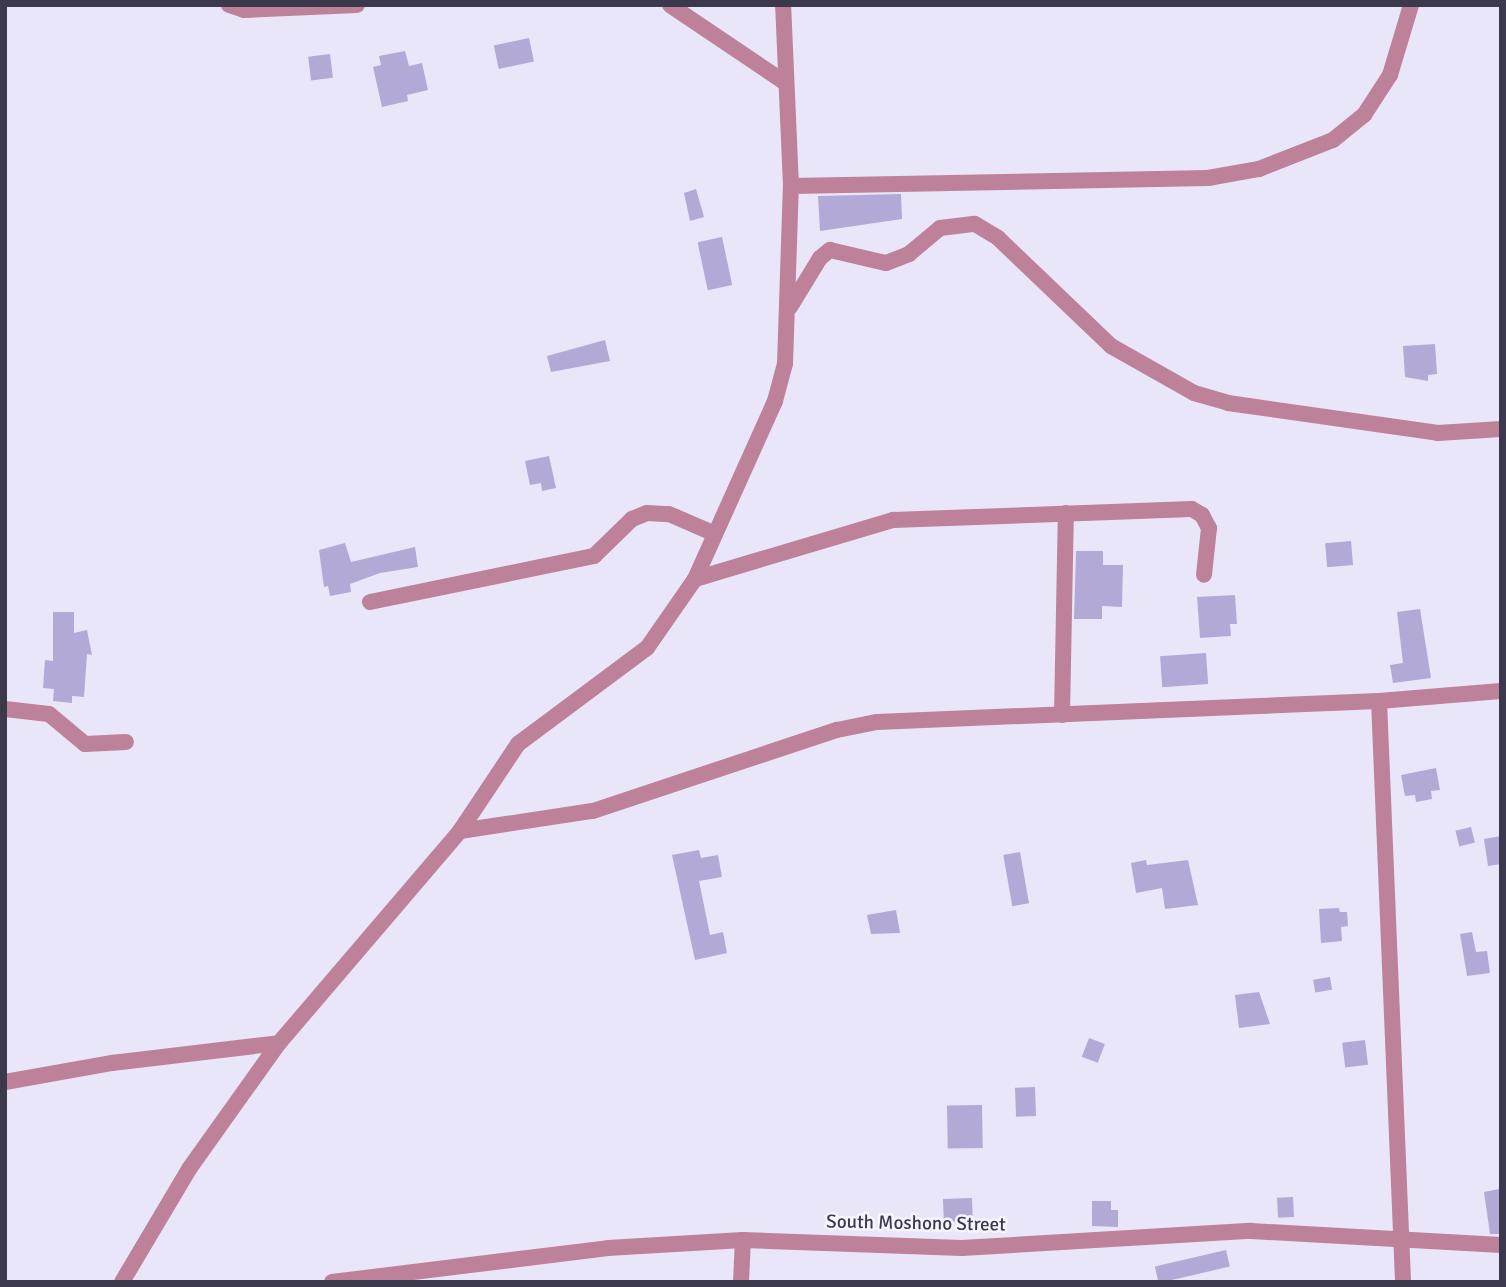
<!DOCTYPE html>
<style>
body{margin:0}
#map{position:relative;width:1506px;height:1287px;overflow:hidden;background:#e9e6f9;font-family:Signika,sans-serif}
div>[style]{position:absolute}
.building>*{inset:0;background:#b3a9d7;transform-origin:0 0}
.minor>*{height:16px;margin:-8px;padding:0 8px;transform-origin:8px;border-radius:8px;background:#bd8299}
span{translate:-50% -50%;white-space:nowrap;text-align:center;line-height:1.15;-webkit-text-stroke:5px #f6f5fe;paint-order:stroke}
.street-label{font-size:19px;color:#3d394c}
.frame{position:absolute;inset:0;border:7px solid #3d394c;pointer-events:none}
</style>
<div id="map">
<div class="building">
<div style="left:529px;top:38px;width:24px;height:36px;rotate:78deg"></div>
<div style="clip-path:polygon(405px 51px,409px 66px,422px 63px,428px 90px,407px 95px,408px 101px,382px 107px,373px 67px,381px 65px,379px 56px)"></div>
<div style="left:330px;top:54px;width:24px;height:22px;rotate:83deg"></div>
<div style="clip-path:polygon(696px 189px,704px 217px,690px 221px,684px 193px)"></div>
<div style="clip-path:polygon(901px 194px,902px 219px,820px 231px,818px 196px)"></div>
<div style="left:722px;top:237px;width:49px;height:25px;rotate:78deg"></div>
<div style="clip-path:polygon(605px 340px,610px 361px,551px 372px,547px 356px)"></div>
<div style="clip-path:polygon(1435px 344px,1437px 374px,1428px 375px,1428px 381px,1405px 377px,1403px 346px)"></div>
<div style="clip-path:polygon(549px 456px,556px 488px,542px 491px,541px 483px,530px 485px,525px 461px)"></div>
<div style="left:1351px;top:541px;width:24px;height:26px;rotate:85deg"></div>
<div style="clip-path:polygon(345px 543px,351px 562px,415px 547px,418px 567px,380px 573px,350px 584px,351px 592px,330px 596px,328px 586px,324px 587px,319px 550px)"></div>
<div style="clip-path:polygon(1076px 551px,1103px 551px,1103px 565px,1123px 565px,1122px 607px,1102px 606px,1102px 619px,1074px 619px)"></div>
<div style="clip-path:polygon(1235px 595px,1237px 624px,1230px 624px,1231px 636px,1200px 638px,1197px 597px)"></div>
<div style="clip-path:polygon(1420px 609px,1431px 678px,1393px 683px,1390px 665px,1403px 663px,1397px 612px)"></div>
<div style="clip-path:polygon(53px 612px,74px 612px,74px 633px,87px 630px,92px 655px,87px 654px,84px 697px,72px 696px,72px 703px,53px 701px,54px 689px,43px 688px,45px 660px,53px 661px)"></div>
<div style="left:1206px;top:653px;width:31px;height:46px;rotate:86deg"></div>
<div style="clip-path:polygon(1436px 768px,1440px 790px,1431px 791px,1432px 799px,1416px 802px,1415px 795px,1405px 796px,1401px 775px)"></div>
<div style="left:1471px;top:827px;width:16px;height:16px;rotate:76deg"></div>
<div style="clip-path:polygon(1501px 836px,1501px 864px,1488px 866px,1484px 839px)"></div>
<div style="clip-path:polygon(699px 850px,701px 858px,718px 855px,722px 877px,699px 881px,710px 935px,723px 932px,727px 953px,695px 960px,672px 855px)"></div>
<div style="left:1020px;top:852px;width:52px;height:17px;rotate:80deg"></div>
<div style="clip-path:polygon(1146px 860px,1147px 865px,1188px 860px,1198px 905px,1165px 909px,1162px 888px,1136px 893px,1131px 863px)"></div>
<div style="clip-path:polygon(1339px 908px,1340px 912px,1347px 912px,1348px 926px,1341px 927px,1342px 941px,1321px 943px,1319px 909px)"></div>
<div style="clip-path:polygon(896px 910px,900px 933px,871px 934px,867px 915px)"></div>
<div style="clip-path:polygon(1472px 932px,1476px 952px,1487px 951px,1490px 973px,1467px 976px,1460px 934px)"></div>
<div style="left:1330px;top:977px;width:13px;height:17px;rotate:81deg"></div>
<div style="clip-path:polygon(1259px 992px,1270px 1024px,1239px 1028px,1235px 995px)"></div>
<div style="left:1089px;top:1038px;width:17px;height:20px;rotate:21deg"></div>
<div style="left:1365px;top:1040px;width:25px;height:23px;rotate:83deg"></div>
<div style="left:1035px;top:1087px;width:29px;height:20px;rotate:88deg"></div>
<div style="left:982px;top:1105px;width:43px;height:35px;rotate:89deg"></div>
<div style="clip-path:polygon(1499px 1189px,1501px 1234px,1490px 1234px,1484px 1192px)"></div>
<div style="left:1293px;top:1197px;width:20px;height:16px;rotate:87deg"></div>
<div style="left:972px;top:1198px;width:23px;height:29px;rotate:88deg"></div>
<div style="clip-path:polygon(1092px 1201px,1111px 1201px,1111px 1210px,1118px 1210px,1118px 1227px,1092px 1226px)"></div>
<div style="left:1226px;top:1250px;width:17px;height:73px;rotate:77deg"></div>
</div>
<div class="minor">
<div style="left:229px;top:5px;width:16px;rotate:18deg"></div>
<div style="left:244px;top:10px;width:113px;rotate:-2.5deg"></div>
<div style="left:670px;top:5px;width:138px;rotate:34deg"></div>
<div style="left:791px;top:186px;width:417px;rotate:-1.1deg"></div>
<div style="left:1208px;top:178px;width:52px;rotate:-10deg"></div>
<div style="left:1259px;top:169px;width:79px;rotate:-21.4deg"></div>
<div style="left:1333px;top:140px;width:40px;rotate:-39deg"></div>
<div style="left:1364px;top:115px;width:48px;rotate:-57deg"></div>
<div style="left:1390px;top:75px;width:73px;rotate:-73.3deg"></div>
<div style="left:790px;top:307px;width:57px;rotate:-58.5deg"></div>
<div style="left:820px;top:258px;width:13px;rotate:-39deg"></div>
<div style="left:830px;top:250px;width:57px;rotate:13.1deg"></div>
<div style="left:886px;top:263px;width:25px;rotate:-21deg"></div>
<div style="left:909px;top:254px;width:40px;rotate:-40deg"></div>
<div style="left:940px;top:228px;width:35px;rotate:-7deg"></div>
<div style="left:975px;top:224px;width:27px;rotate:31deg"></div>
<div style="left:998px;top:238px;width:156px;rotate:43.7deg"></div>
<div style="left:1111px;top:346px;width:95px;rotate:29.5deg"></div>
<div style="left:1194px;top:393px;width:35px;rotate:16deg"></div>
<div style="left:1228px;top:403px;width:212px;rotate:8.1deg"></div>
<div style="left:1438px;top:433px;width:63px;rotate:-3.6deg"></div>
<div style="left:695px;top:579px;width:207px;rotate:-16.6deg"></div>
<div style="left:893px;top:520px;width:299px;rotate:-2.1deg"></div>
<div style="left:1192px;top:509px;width:12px;rotate:31deg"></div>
<div style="left:1202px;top:515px;width:15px;rotate:62deg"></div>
<div style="left:1209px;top:528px;width:47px;rotate:96.1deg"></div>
<div style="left:370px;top:602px;width:229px;rotate:-11.6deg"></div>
<div style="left:594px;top:556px;width:53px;rotate:-44.2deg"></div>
<div style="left:632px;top:519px;width:16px;rotate:-22deg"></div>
<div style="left:647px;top:513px;width:22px;rotate:3deg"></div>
<div style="left:669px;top:514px;width:50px;rotate:23.5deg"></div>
<div style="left:1379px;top:701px;width:581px;rotate:87.63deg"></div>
<div style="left:5px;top:709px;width:44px;rotate:6.5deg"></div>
<div style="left:49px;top:714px;width:47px;rotate:39.8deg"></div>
<div style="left:85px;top:744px;width:41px;rotate:-2.8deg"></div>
<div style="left:1062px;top:715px;width:202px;rotate:-88.9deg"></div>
<div style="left:460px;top:831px;width:134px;rotate:-8.6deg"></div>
<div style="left:593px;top:811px;width:257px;rotate:-18.4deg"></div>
<div style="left:837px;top:730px;width:41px;rotate:-11.3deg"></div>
<div style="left:877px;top:722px;width:502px;rotate:-2.4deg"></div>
<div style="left:1379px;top:701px;width:122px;rotate:-4.7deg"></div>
<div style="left:5px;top:1082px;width:109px;rotate:-10.1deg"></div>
<div style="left:112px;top:1063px;width:168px;rotate:-6.8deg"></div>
<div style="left:122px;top:1282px;width:131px;rotate:-59.3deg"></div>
<div style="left:189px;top:1169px;width:155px;rotate:-54.5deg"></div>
<div style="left:279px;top:1043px;width:279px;rotate:-49.5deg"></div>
<div style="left:460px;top:831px;width:105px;rotate:-56.3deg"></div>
<div style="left:518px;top:744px;width:161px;rotate:-36.7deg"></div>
<div style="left:647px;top:648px;width:84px;rotate:-55.2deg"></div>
<div style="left:695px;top:579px;width:195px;rotate:-65.8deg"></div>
<div style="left:775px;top:401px;width:38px;rotate:-75deg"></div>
<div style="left:785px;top:364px;width:178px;rotate:-88.1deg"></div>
<div style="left:791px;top:186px;width:181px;rotate:-92.5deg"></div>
<div style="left:332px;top:1282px;width:278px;rotate:-7deg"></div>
<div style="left:608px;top:1248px;width:135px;rotate:-3.4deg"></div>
<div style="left:743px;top:1240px;width:219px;rotate:2.1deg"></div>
<div style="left:962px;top:1248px;width:289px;rotate:-3.4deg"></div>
<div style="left:1251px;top:1231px;width:250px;rotate:3.2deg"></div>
<div style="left:741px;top:1282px;width:42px;rotate:-87.3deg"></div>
</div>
<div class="street-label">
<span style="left:916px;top:1224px;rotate:1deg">South Moshono Street</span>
</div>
<div class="frame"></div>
</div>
